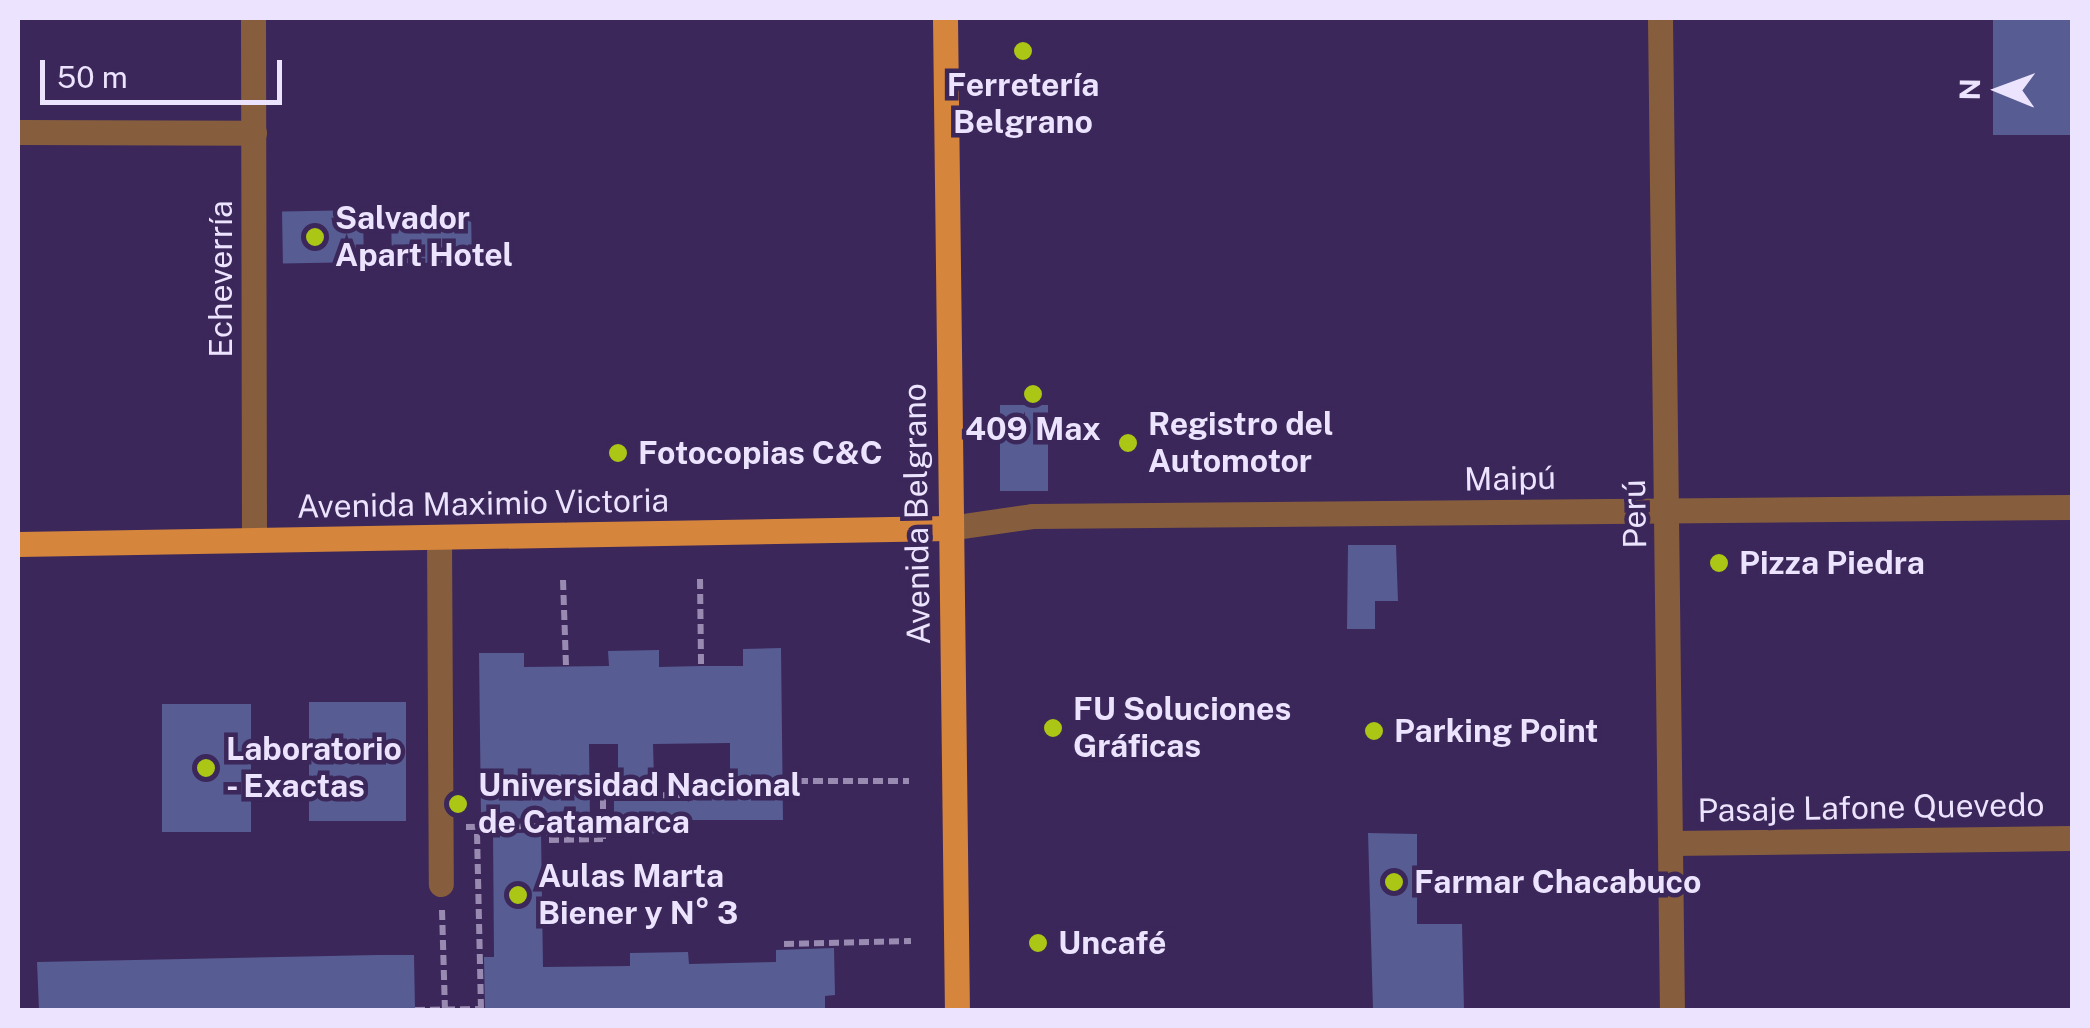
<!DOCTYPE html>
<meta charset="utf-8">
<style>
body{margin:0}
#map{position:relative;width:2090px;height:1028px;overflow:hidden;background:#3b275a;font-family:"Public Sans",sans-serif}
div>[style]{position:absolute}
.building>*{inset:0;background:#575c93;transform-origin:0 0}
.path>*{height:6px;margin-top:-3px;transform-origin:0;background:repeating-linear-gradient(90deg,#988ab0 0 10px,transparent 0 15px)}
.minor>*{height:25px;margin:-12.5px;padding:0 12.5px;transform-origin:12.5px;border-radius:12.5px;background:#865e3e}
.major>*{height:25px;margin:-12.5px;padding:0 12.5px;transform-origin:12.5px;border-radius:12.5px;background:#d6853c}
.dots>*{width:28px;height:28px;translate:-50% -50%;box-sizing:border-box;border:5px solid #3b275a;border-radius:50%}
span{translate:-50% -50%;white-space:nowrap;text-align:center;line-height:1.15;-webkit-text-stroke:9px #3b275a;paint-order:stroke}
.poi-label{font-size:32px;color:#ece4fe;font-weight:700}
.left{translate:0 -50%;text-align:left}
.street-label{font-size:32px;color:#ece4fe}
.frame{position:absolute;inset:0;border:20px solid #ece4fe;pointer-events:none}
.north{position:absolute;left:1950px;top:40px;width:100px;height:100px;-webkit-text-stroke:8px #3b275a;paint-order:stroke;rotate:271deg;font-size:28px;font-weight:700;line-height:40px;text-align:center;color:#ece4fe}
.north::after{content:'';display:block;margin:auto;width:35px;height:45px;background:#ece4fe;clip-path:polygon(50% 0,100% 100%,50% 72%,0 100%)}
.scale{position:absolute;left:40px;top:60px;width:242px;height:45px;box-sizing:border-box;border:5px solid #ece4fe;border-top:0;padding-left:12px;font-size:30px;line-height:35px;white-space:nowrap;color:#ece4fe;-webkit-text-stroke:8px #3b275a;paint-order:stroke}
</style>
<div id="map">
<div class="building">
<div style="left:1993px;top:18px;width:79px;height:117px"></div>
<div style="left:363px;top:210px;width:52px;height:81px;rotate:89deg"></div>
<div style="left:471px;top:210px;width:52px;height:80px;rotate:89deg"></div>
<div style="left:1000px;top:405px;width:48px;height:86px"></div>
<div style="clip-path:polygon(1348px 545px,1396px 545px,1398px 601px,1375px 601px,1375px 629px,1347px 629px)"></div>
<div style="clip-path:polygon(781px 648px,783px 820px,692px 820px,692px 833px,614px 834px,614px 801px,691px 801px,690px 787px,730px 787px,730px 743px,653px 744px,654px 779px,618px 780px,618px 744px,589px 744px,590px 821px,481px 817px,479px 653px,524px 653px,524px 667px,609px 666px,608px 651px,659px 650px,659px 667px,701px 666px,743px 666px,743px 649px)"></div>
<div style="left:309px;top:702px;width:97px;height:119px"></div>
<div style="left:162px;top:704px;width:89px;height:128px"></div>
<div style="clip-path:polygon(541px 832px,543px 967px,630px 966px,630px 953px,688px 952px,689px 964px,776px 962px,776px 950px,834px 948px,835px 995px,825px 996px,825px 1010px,485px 1010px,484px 957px,494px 957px,493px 834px)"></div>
<div style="clip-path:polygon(1368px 833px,1417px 834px,1417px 924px,1462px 924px,1464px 1010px,1373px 1010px)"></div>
<div style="clip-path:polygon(377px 955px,414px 955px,415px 1010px,39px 1010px,37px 962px)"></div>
</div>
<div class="path">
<div style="left:700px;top:579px;width:87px;rotate:89.3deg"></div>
<div style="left:563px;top:580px;width:87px;rotate:88deg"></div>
<div style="left:783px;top:781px;width:126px"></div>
<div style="left:466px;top:827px;width:83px;rotate:-0.7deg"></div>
<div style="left:549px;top:826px;width:14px;rotate:90deg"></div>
<div style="left:549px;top:840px;width:54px;rotate:-1.1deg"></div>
<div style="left:603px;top:839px;width:43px;rotate:-90deg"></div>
<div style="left:603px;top:796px;width:77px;rotate:-0.7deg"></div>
<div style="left:680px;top:795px;width:12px;rotate:-90deg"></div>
<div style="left:680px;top:783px;width:50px;rotate:-1.1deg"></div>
<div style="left:442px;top:910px;width:100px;rotate:88.3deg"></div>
<div style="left:784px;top:944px;width:127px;rotate:-1.4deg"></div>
<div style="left:415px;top:1010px;width:66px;rotate:-0.9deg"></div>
<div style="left:481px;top:1009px;width:182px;rotate:-91.3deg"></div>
</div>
<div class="minor">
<div style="left:253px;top:18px;width:522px;rotate:89.89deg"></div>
<div style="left:1660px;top:18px;width:992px;rotate:89.31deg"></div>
<div style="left:18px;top:132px;width:236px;rotate:0.2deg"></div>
<div style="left:949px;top:528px;width:84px;rotate:-8.2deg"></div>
<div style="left:1032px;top:516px;width:1040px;rotate:-0.5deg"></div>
<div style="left:439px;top:537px;width:347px;rotate:89.7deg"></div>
<div style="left:1670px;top:843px;width:402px;rotate:-0.7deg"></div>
</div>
<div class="major">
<div style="left:945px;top:18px;width:992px;rotate:89.31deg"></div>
<div style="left:18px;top:544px;width:931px;rotate:-0.98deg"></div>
</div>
<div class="dots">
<div style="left:1023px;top:51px;background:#abc614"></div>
<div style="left:315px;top:237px;background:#abc614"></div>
<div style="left:1033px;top:394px;background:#abc614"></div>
<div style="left:1128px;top:443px;background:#abc614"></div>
<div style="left:618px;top:453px;background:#abc614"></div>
<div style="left:1719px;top:563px;background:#abc614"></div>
<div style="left:1053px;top:728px;background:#abc614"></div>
<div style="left:1374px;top:731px;background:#abc614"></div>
<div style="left:206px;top:768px;background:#abc614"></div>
<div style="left:458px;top:804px;background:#abc614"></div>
<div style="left:1394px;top:882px;background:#abc614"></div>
<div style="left:518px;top:895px;background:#abc614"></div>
<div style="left:1038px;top:943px;background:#abc614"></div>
</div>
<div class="poi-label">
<span style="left:1023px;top:104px">Ferretería<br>Belgrano</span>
<span class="left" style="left:335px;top:237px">Salvador<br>Apart Hotel</span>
<span class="left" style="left:1148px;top:443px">Registro del<br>Automotor</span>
<span style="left:1033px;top:429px">409 Max</span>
<span class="left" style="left:638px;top:453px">Fotocopias C&amp;C</span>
<span class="left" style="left:1739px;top:563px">Pizza Piedra</span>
<span class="left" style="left:1073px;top:728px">FU Soluciones<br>Gráficas</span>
<span class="left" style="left:1394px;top:731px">Parking Point</span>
<span class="left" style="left:226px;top:768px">Laboratorio<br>- Exactas</span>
<span class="left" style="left:478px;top:804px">Universidad Nacional<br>de Catamarca</span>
<span class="left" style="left:538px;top:895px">Aulas Marta<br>Biener y N° 3</span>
<span class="left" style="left:1414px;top:882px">Farmar Chacabuco</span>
<span class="left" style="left:1058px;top:943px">Uncafé</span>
</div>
<div class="street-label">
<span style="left:221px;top:279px;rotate:-90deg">Echeverría</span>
<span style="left:1510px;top:479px;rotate:-1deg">Maipú</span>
<span style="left:483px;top:504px;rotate:-1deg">Avenida Maximio Victoria</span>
<span style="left:917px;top:514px;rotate:-91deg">Avenida Belgrano</span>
<span style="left:1635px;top:514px;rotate:-91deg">Perú</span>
<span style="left:1871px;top:808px;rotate:-1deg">Pasaje Lafone Quevedo</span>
</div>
<div class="frame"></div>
<div class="north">N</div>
<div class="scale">50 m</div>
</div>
